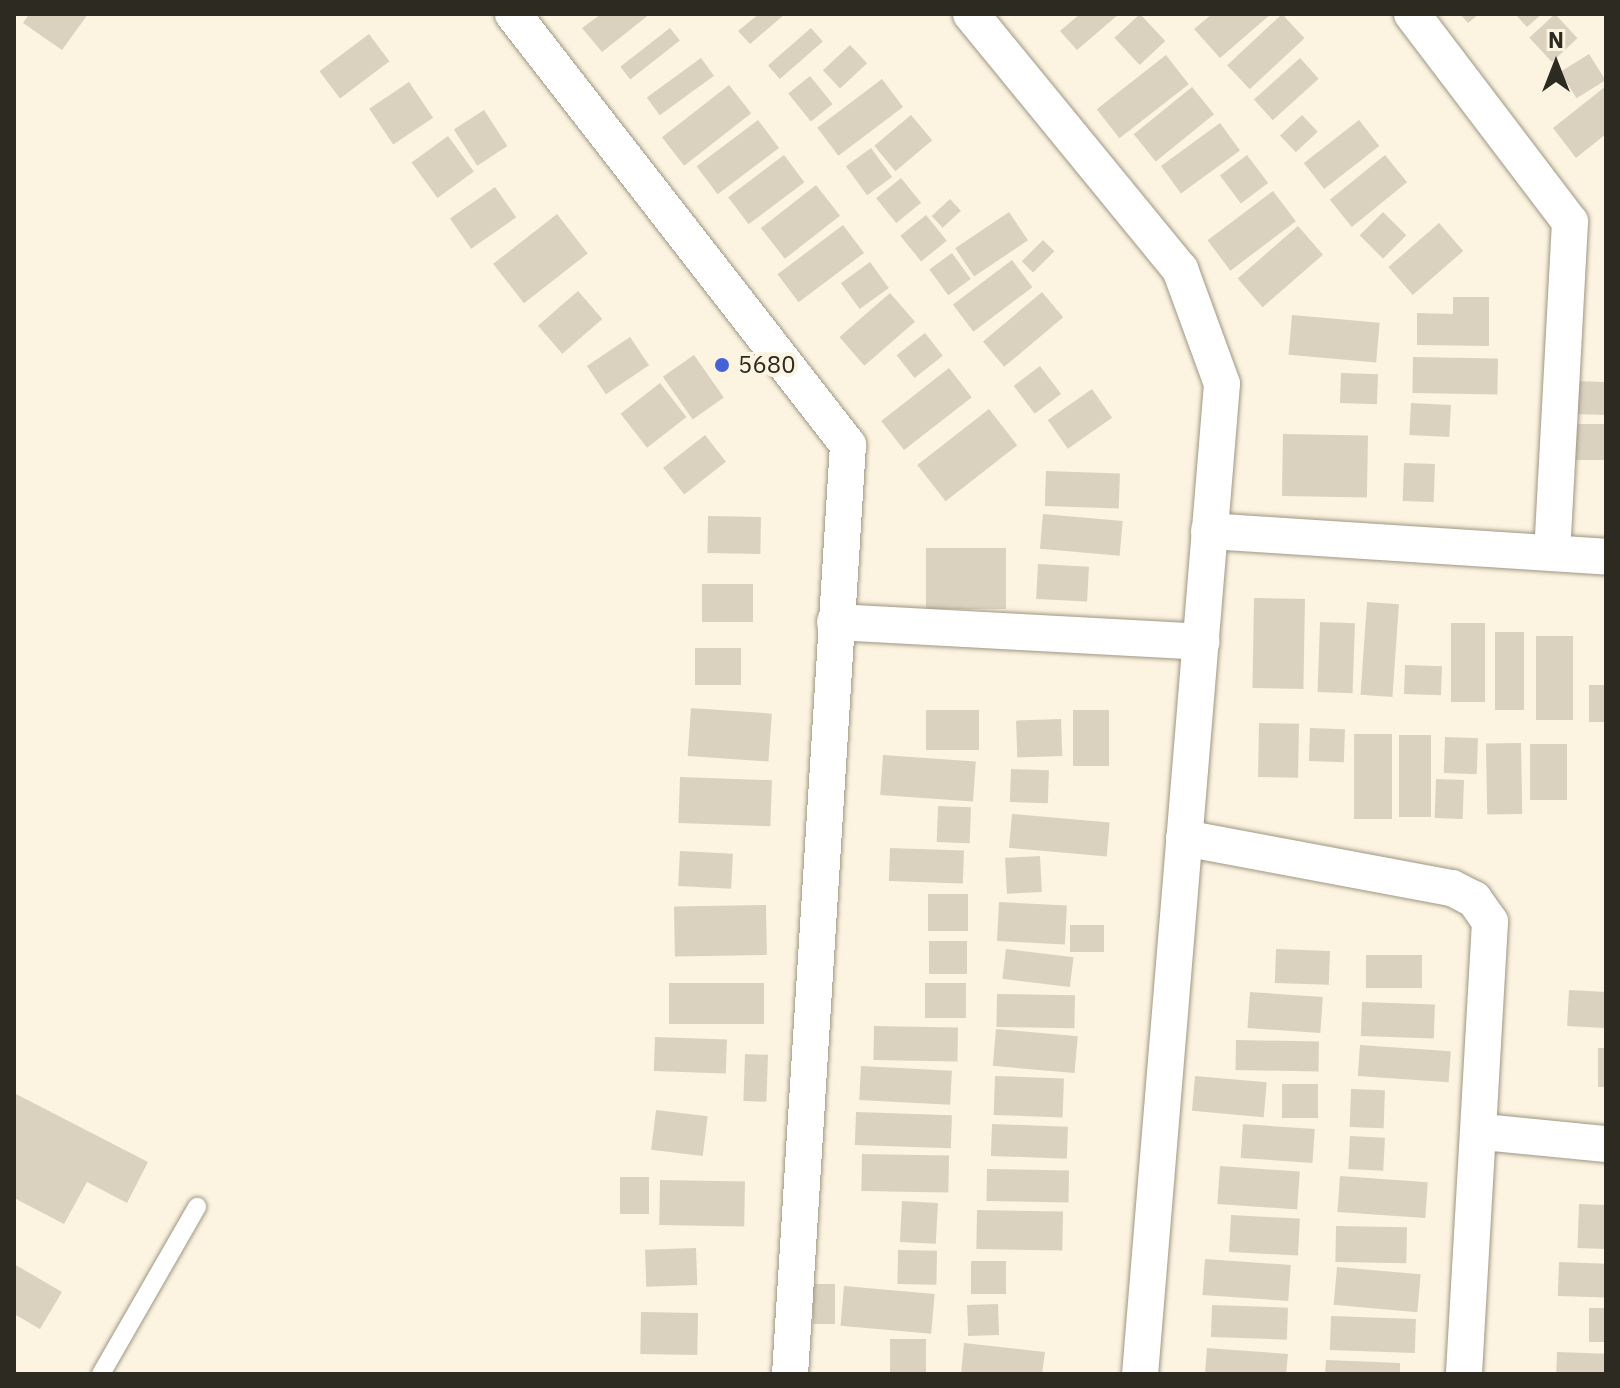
<!DOCTYPE html>
<style>
body{margin:0}
#map{position:relative;width:1620px;height:1388px;overflow:hidden;background:#fcf4e0;font-family:"IBM Plex Sans",sans-serif}
div>[style]{position:absolute}
.building>*{inset:0;background:#dad2bf;transform-origin:0 0}
.roads{filter:drop-shadow(0 0 2px #9e9684) drop-shadow(0 0 2px #9e9684)}
.lane>*{height:18px;margin:-9px;padding:0 9px;transform-origin:9px;border-radius:9px;background:#fff}
.street>*{height:36px;margin:-18px;padding:0 18px;transform-origin:18px;border-radius:18px;background:#fff}
.dots>*{width:22px;height:22px;translate:-50% -50%;box-sizing:border-box;border:4px solid #fcf4e0;border-radius:50%}
span{translate:-50% -50%;white-space:nowrap;text-align:center;line-height:1.15;-webkit-text-stroke:8px #fcf4e0;paint-order:stroke}
.poi-label{font-size:24px;color:#2d2a22}
.left{translate:0 -50%;text-align:left}
.frame{position:absolute;inset:0;border:16px solid #2d2a22;pointer-events:none}
.north{position:absolute;left:1516px;top:24px;width:80px;height:80px;-webkit-text-stroke:6px #fcf4e0;paint-order:stroke;rotate:0deg;font-size:22px;font-weight:700;line-height:32px;text-align:center;color:#2d2a22}
.north::after{content:'';display:block;margin:auto;width:28px;height:36px;background:#2d2a22;clip-path:polygon(50% 0,100% 100%,50% 72%,0 100%)}
</style>
<div id="map">
<div class="building">
<div style="clip-path:polygon(29px 14px,88px 14px,62px 50px,23px 23px)"></div>
<div style="clip-path:polygon(601px 14px,650px 14px,602px 52px,582px 28px)"></div>
<div style="clip-path:polygon(759px 14px,785px 14px,750px 44px,738px 31px)"></div>
<div style="clip-path:polygon(1080px 14px,1119px 14px,1077px 50px,1060px 31px)"></div>
<div style="left:1140px;top:14px;width:37px;height:35px;rotate:47deg"></div>
<div style="clip-path:polygon(1212px 14px,1271px 14px,1220px 58px,1194px 29px)"></div>
<div style="left:1282px;top:14px;width:33px;height:75px;rotate:47deg"></div>
<div style="clip-path:polygon(1460px 14px,1479px 14px,1468px 23px)"></div>
<div style="clip-path:polygon(1515px 14px,1542px 14px,1527px 27px)"></div>
<div style="left:1555px;top:14px;width:33px;height:35px;rotate:47deg"></div>
<div style="left:670px;top:28px;width:16px;height:63px;rotate:52deg"></div>
<div style="left:811px;top:28px;width:18px;height:57px;rotate:49deg"></div>
<div style="left:369px;top:34px;width:34px;height:62px;rotate:53deg"></div>
<div style="left:850px;top:45px;width:25px;height:37px;rotate:47deg"></div>
<div style="left:1589px;top:54px;width:31px;height:34px;rotate:58deg"></div>
<div style="left:1166px;top:55px;width:37px;height:88px;rotate:52deg"></div>
<div style="left:701px;top:58px;width:22px;height:67px;rotate:54deg"></div>
<div style="left:1300px;top:58px;width:28px;height:62px;rotate:48deg"></div>
<div style="left:810px;top:76px;width:36px;height:28px;rotate:51deg"></div>
<div style="left:882px;top:79px;width:35px;height:81px;rotate:53deg"></div>
<div style="left:409px;top:82px;width:43px;height:48px;rotate:56deg"></div>
<div style="left:729px;top:85px;width:36px;height:85px;rotate:52deg"></div>
<div style="clip-path:polygon(1606px 86px,1606px 134px,1576px 158px,1553px 128px)"></div>
<div style="left:1192px;top:87px;width:35px;height:75px;rotate:51deg"></div>
<div style="left:484px;top:110px;width:43px;height:36px;rotate:57deg"></div>
<div style="left:911px;top:115px;width:33px;height:48px;rotate:50deg"></div>
<div style="left:1302px;top:115px;width:23px;height:30px;rotate:47deg"></div>
<div style="left:758px;top:120px;width:35px;height:77px;rotate:53deg"></div>
<div style="left:1359px;top:120px;width:33px;height:70px;rotate:52deg"></div>
<div style="left:1220px;top:123px;width:34px;height:73px;rotate:54deg"></div>
<div style="left:448px;top:136px;width:44px;height:45px;rotate:54deg"></div>
<div style="left:871px;top:148px;width:36px;height:31px;rotate:54deg"></div>
<div style="left:784px;top:155px;width:34px;height:70px;rotate:53deg"></div>
<div style="left:1247px;top:155px;width:35px;height:34px;rotate:53deg"></div>
<div style="left:1385px;top:155px;width:35px;height:71px;rotate:51deg"></div>
<div style="left:901px;top:178px;width:32px;height:32px;rotate:51deg"></div>
<div style="left:816px;top:185px;width:39px;height:70px;rotate:52deg"></div>
<div style="left:495px;top:187px;width:37px;height:55px;rotate:55deg"></div>
<div style="left:1273px;top:191px;width:38px;height:82px;rotate:53deg"></div>
<div style="left:950px;top:199px;width:16px;height:25px;rotate:47deg"></div>
<div style="left:1009px;top:212px;width:34px;height:65px;rotate:56deg"></div>
<div style="left:1383px;top:212px;width:33px;height:33px;rotate:45deg"></div>
<div style="left:557px;top:214px;width:50px;height:81px;rotate:52deg"></div>
<div style="left:926px;top:215px;width:33px;height:33px;rotate:51deg"></div>
<div style="left:1439px;top:223px;width:37px;height:67px;rotate:49deg"></div>
<div style="left:843px;top:225px;width:35px;height:82px;rotate:53deg"></div>
<div style="left:1298px;top:226px;width:38px;height:80px;rotate:49deg"></div>
<div style="left:1043px;top:240px;width:16px;height:30px;rotate:45deg"></div>
<div style="left:952px;top:253px;width:32px;height:28px;rotate:54deg"></div>
<div style="left:1012px;top:260px;width:34px;height:74px;rotate:53deg"></div>
<div style="left:870px;top:262px;width:32px;height:36px;rotate:54deg"></div>
<div style="left:578px;top:291px;width:37px;height:53px;rotate:49deg"></div>
<div style="left:1042px;top:292px;width:33px;height:77px;rotate:50deg"></div>
<div style="left:890px;top:293px;width:38px;height:67px;rotate:49deg"></div>
<div style="clip-path:polygon(1453px 297px,1489px 297px,1489px 346px,1417px 345px,1417px 313px,1453px 314px)"></div>
<div style="left:1292px;top:315px;width:88px;height:40px;rotate:5deg"></div>
<div style="left:925px;top:333px;width:29px;height:36px;rotate:52deg"></div>
<div style="left:630px;top:337px;width:34px;height:52px;rotate:56deg"></div>
<div style="left:694px;top:355px;width:52px;height:38px;rotate:55deg"></div>
<div style="left:1413px;top:357px;width:85px;height:36px;rotate:1deg"></div>
<div style="left:1040px;top:366px;width:35px;height:33px;rotate:53deg"></div>
<div style="left:949px;top:368px;width:37px;height:86px;rotate:52deg"></div>
<div style="left:1341px;top:373px;width:37px;height:30px;rotate:2deg"></div>
<div style="left:1575px;top:381px;width:31px;height:33px;rotate:2deg"></div>
<div style="left:660px;top:383px;width:43px;height:50px;rotate:52deg"></div>
<div style="left:1092px;top:389px;width:35px;height:54px;rotate:55deg"></div>
<div style="left:1411px;top:403px;width:40px;height:32px;rotate:3deg"></div>
<div style="left:989px;top:409px;width:46px;height:91px;rotate:52deg"></div>
<div style="left:1571px;top:424px;width:35px;height:36px"></div>
<div style="left:1283px;top:434px;width:85px;height:62px;rotate:1deg"></div>
<div style="left:705px;top:435px;width:34px;height:53px;rotate:52deg"></div>
<div style="left:1404px;top:463px;width:31px;height:38px;rotate:2deg"></div>
<div style="left:1046px;top:471px;width:74px;height:35px;rotate:2deg"></div>
<div style="left:1043px;top:514px;width:80px;height:35px;rotate:5deg"></div>
<div style="left:708px;top:516px;width:53px;height:37px;rotate:1deg"></div>
<div style="left:926px;top:548px;width:80px;height:61px"></div>
<div style="left:1038px;top:564px;width:51px;height:35px;rotate:3deg"></div>
<div style="left:702px;top:584px;width:51px;height:38px"></div>
<div style="left:1254px;top:598px;width:51px;height:90px;rotate:1deg"></div>
<div style="left:1367px;top:602px;width:32px;height:93px;rotate:4deg"></div>
<div style="left:1320px;top:622px;width:35px;height:70px;rotate:2deg"></div>
<div style="left:1451px;top:623px;width:34px;height:79px"></div>
<div style="left:1495px;top:632px;width:29px;height:78px"></div>
<div style="left:1536px;top:636px;width:37px;height:84px"></div>
<div style="left:695px;top:648px;width:46px;height:37px"></div>
<div style="left:1405px;top:665px;width:37px;height:29px;rotate:2deg"></div>
<div style="left:1589px;top:685px;width:17px;height:37px"></div>
<div style="left:691px;top:708px;width:81px;height:48px;rotate:4deg"></div>
<div style="left:926px;top:710px;width:53px;height:40px"></div>
<div style="left:1073px;top:710px;width:36px;height:56px"></div>
<div style="left:1061px;top:719px;width:37px;height:45px;rotate:88deg"></div>
<div style="left:1259px;top:723px;width:40px;height:54px;rotate:1deg"></div>
<div style="left:1310px;top:728px;width:35px;height:33px;rotate:2deg"></div>
<div style="left:1354px;top:734px;width:38px;height:85px"></div>
<div style="left:1399px;top:735px;width:32px;height:82px"></div>
<div style="left:1445px;top:737px;width:33px;height:36px;rotate:2deg"></div>
<div style="left:1521px;top:743px;width:71px;height:35px;rotate:89deg"></div>
<div style="left:1530px;top:744px;width:37px;height:56px"></div>
<div style="left:883px;top:755px;width:93px;height:40px;rotate:4deg"></div>
<div style="left:1011px;top:769px;width:38px;height:33px;rotate:2deg"></div>
<div style="left:680px;top:777px;width:92px;height:46px;rotate:2deg"></div>
<div style="left:1436px;top:779px;width:28px;height:39px;rotate:2deg"></div>
<div style="left:938px;top:806px;width:33px;height:36px;rotate:2deg"></div>
<div style="left:1012px;top:814px;width:98px;height:34px;rotate:5deg"></div>
<div style="left:890px;top:848px;width:74px;height:33px;rotate:2deg"></div>
<div style="left:680px;top:851px;width:53px;height:35px;rotate:3deg"></div>
<div style="left:1040px;top:856px;width:36px;height:35px;rotate:87deg"></div>
<div style="left:928px;top:894px;width:40px;height:37px"></div>
<div style="left:999px;top:902px;width:68px;height:39px;rotate:3deg"></div>
<div style="left:766px;top:905px;width:50px;height:92px;rotate:89deg"></div>
<div style="left:1070px;top:925px;width:34px;height:27px"></div>
<div style="left:929px;top:941px;width:38px;height:33px"></div>
<div style="left:1006px;top:949px;width:68px;height:30px;rotate:7deg"></div>
<div style="left:1276px;top:949px;width:54px;height:34px;rotate:2deg"></div>
<div style="left:1366px;top:955px;width:56px;height:33px"></div>
<div style="left:669px;top:983px;width:95px;height:41px"></div>
<div style="left:925px;top:983px;width:41px;height:35px"></div>
<div style="left:1569px;top:990px;width:37px;height:36px;rotate:3deg"></div>
<div style="left:1250px;top:992px;width:73px;height:36px;rotate:4deg"></div>
<div style="left:997px;top:994px;width:78px;height:33px;rotate:1deg"></div>
<div style="left:1362px;top:1002px;width:73px;height:34px;rotate:2deg"></div>
<div style="left:874px;top:1026px;width:84px;height:34px;rotate:1deg"></div>
<div style="left:996px;top:1029px;width:82px;height:37px;rotate:5deg"></div>
<div style="left:655px;top:1037px;width:72px;height:34px;rotate:2deg"></div>
<div style="left:1236px;top:1040px;width:83px;height:30px;rotate:1deg"></div>
<div style="left:1360px;top:1045px;width:91px;height:31px;rotate:4deg"></div>
<div style="left:1598px;top:1048px;width:8px;height:39px"></div>
<div style="left:745px;top:1054px;width:23px;height:47px;rotate:2deg"></div>
<div style="left:861px;top:1066px;width:91px;height:34px;rotate:3deg"></div>
<div style="left:995px;top:1076px;width:69px;height:39px;rotate:2deg"></div>
<div style="left:1195px;top:1076px;width:72px;height:35px;rotate:5deg"></div>
<div style="left:1282px;top:1084px;width:36px;height:34px"></div>
<div style="left:1351px;top:1089px;width:34px;height:38px;rotate:2deg"></div>
<div style="clip-path:polygon(14px 1093px,148px 1162px,127px 1203px,87px 1182px,64px 1224px,14px 1198px)"></div>
<div style="left:656px;top:1110px;width:52px;height:40px;rotate:7deg"></div>
<div style="left:856px;top:1112px;width:96px;height:33px;rotate:2deg"></div>
<div style="left:992px;top:1124px;width:76px;height:32px;rotate:2deg"></div>
<div style="left:1243px;top:1124px;width:72px;height:34px;rotate:4deg"></div>
<div style="left:1350px;top:1136px;width:35px;height:33px;rotate:3deg"></div>
<div style="left:862px;top:1154px;width:87px;height:37px;rotate:1deg"></div>
<div style="left:1220px;top:1166px;width:80px;height:38px;rotate:4deg"></div>
<div style="left:987px;top:1169px;width:82px;height:32px;rotate:1deg"></div>
<div style="left:1340px;top:1176px;width:88px;height:36px;rotate:4deg"></div>
<div style="left:620px;top:1177px;width:29px;height:37px"></div>
<div style="left:660px;top:1180px;width:85px;height:45px;rotate:1deg"></div>
<div style="left:902px;top:1201px;width:36px;height:41px;rotate:3deg"></div>
<div style="left:1579px;top:1204px;width:27px;height:44px;rotate:2deg"></div>
<div style="left:977px;top:1210px;width:86px;height:39px;rotate:1deg"></div>
<div style="left:1231px;top:1215px;width:69px;height:37px;rotate:3deg"></div>
<div style="left:1336px;top:1226px;width:71px;height:36px;rotate:1deg"></div>
<div style="left:696px;top:1248px;width:37px;height:51px;rotate:88deg"></div>
<div style="left:898px;top:1250px;width:39px;height:34px;rotate:1deg"></div>
<div style="left:1205px;top:1259px;width:86px;height:36px;rotate:4deg"></div>
<div style="left:971px;top:1261px;width:35px;height:33px"></div>
<div style="left:1559px;top:1262px;width:47px;height:34px;rotate:2deg"></div>
<div style="clip-path:polygon(14px 1264px,62px 1292px,40px 1329px,14px 1314px)"></div>
<div style="left:1337px;top:1267px;width:84px;height:38px;rotate:5deg"></div>
<div style="left:813px;top:1284px;width:22px;height:40px"></div>
<div style="left:844px;top:1286px;width:91px;height:40px;rotate:5deg"></div>
<div style="left:998px;top:1304px;width:31px;height:31px;rotate:88deg"></div>
<div style="left:1212px;top:1305px;width:76px;height:32px;rotate:2deg"></div>
<div style="left:1589px;top:1308px;width:17px;height:34px"></div>
<div style="left:641px;top:1312px;width:57px;height:42px;rotate:1deg"></div>
<div style="left:1331px;top:1316px;width:85px;height:34px;rotate:2deg"></div>
<div style="left:890px;top:1339px;width:36px;height:35px"></div>
<div style="clip-path:polygon(964px 1343px,1045px 1352px,1042px 1374px,961px 1374px)"></div>
<div style="clip-path:polygon(1207px 1348px,1288px 1354px,1286px 1374px,1205px 1374px)"></div>
<div style="left:1557px;top:1352px;width:49px;height:22px;rotate:2deg"></div>
<div style="clip-path:polygon(1326px 1360px,1400px 1363px,1400px 1374px,1325px 1374px)"></div>
</div>
<div class="roads">
<div class="lane">
<div style="left:101px;top:1374px;width:193px;rotate:-60.1deg"></div>
</div>
<div class="street">
<div style="left:513px;top:14px;width:546px;rotate:52.14deg"></div>
<div style="left:848px;top:445px;width:931px;rotate:93.57deg"></div>
<div style="left:971px;top:14px;width:330px;rotate:50.7deg"></div>
<div style="left:1180px;top:269px;width:122px;rotate:69.9deg"></div>
<div style="left:1222px;top:384px;width:993px;rotate:94.73deg"></div>
<div style="left:1412px;top:14px;width:261px;rotate:52.8deg"></div>
<div style="left:1570px;top:222px;width:331px;rotate:93.1deg"></div>
<div style="left:1209px;top:531px;width:398px;rotate:3.7deg"></div>
<div style="left:835px;top:622px;width:367px;rotate:3.1deg"></div>
<div style="left:1184px;top:838px;width:273px;rotate:10.6deg"></div>
<div style="left:1452px;top:888px;width:25px;rotate:27deg"></div>
<div style="left:1474px;top:899px;width:28px;rotate:55deg"></div>
<div style="left:1490px;top:922px;width:453px;rotate:93.3deg"></div>
<div style="left:1483px;top:1132px;width:124px;rotate:5.6deg"></div>
</div>
</div>
<div class="dots">
<div style="left:722px;top:365px;background:#4463d6"></div>
</div>
<div class="poi-label">
<span class="left" style="left:738px;top:365px">5680</span>
</div>
<div class="frame"></div>
<div class="north">N</div>
</div>
